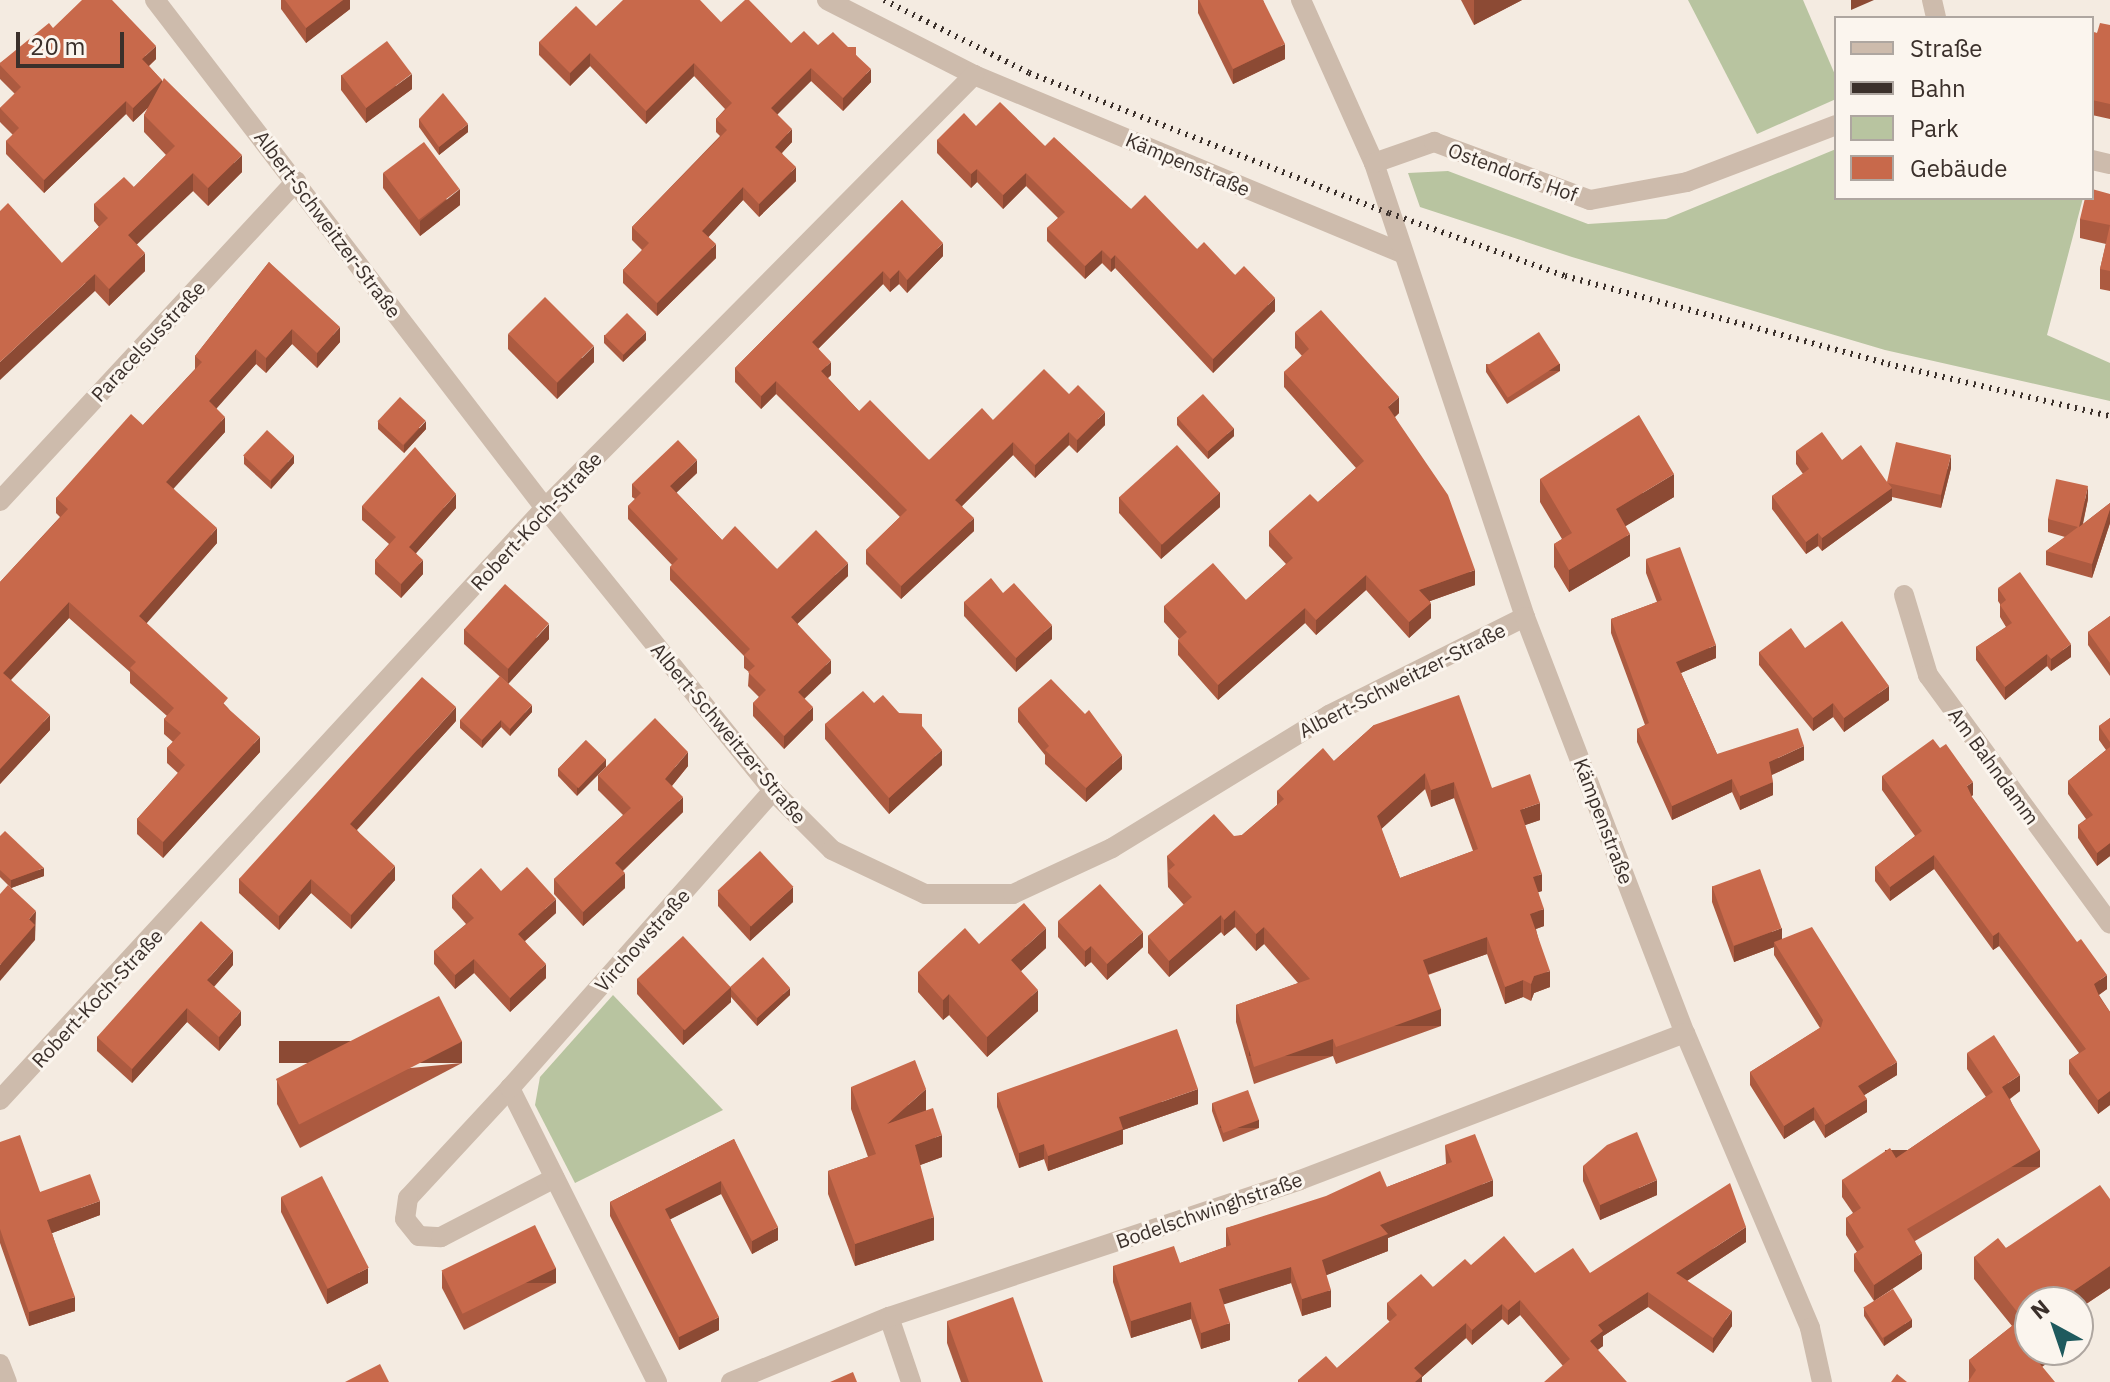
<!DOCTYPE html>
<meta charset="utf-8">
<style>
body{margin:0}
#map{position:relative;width:2110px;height:1382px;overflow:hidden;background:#f4ebe1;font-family:"IBM Plex Sans",sans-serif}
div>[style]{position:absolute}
.green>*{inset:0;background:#b8c4a0}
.minor>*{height:20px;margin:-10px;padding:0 10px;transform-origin:10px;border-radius:10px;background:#cdbbac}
.rail>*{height:6px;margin-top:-3px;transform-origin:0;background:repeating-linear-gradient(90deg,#3b302b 0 2px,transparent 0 8px)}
.wall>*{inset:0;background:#ac5a40}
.shaded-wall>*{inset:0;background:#8c4a34;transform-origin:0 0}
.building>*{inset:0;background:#c8694b;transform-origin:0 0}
span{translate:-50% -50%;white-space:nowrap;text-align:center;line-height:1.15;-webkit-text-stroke:6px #fbf5ee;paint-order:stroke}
.street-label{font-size:20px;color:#3b302b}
.legend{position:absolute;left:1834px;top:16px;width:260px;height:184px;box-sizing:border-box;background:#fbf5ee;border:2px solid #aea6a0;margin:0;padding:10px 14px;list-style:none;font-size:24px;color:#3b302b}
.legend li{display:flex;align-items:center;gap:16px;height:40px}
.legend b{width:40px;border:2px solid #aea6a0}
.north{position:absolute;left:2014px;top:1286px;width:80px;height:80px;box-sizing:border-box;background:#fbf5ee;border:2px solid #aea6a0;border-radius:50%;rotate:320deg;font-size:22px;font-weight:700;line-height:32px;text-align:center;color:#3b302b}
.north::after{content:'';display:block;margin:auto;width:28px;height:36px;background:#1f5a5e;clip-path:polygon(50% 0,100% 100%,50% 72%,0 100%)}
.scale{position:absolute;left:16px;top:32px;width:108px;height:36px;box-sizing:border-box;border:4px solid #3b302b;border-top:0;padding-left:10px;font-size:24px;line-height:28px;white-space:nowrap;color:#3b302b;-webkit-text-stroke:6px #fbf5ee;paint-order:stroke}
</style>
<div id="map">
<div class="green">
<div style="clip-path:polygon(1688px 0,1803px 0,1836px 77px,1836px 99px,1757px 134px)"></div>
<div style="clip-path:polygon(1836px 149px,1836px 198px,2083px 198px,2047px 335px,2110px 363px,2110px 401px,1885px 350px,1572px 257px,1420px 207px,1408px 173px,1448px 171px,1588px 224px,1666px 219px)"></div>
<div style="clip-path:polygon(613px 995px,723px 1110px,575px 1183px,535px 1105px,540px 1077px)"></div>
</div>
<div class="minor">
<div style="left:155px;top:0;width:640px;rotate:52.49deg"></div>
<div style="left:545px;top:508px;width:363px;rotate:51.1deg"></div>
<div style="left:773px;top:791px;width:83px;rotate:45deg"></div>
<div style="left:832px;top:850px;width:103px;rotate:25.3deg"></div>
<div style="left:925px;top:894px;width:88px"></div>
<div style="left:1013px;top:894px;width:109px;rotate:-24.9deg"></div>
<div style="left:1112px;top:848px;width:255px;rotate:-31.5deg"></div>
<div style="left:1329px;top:715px;width:219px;rotate:-26.6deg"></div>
<div style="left:827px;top:0;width:165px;rotate:27deg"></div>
<div style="left:974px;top:75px;width:464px;rotate:22.6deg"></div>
<div style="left:1301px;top:0;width:179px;rotate:65.9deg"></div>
<div style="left:1374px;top:163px;width:478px;rotate:71.6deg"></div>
<div style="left:1525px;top:617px;width:446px;rotate:69deg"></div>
<div style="left:1685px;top:1033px;width:320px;rotate:67deg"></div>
<div style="left:1810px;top:1328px;width:55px;rotate:77.5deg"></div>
<div style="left:1932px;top:0;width:18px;rotate:77deg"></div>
<div style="left:2092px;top:160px;width:18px;rotate:13deg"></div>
<div style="left:1374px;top:163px;width:64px;rotate:-19.3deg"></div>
<div style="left:1434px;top:142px;width:166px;rotate:20.4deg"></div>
<div style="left:1590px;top:200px;width:99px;rotate:-10.5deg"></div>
<div style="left:1687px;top:182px;width:160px;rotate:-20.9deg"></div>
<div style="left:0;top:501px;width:436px;rotate:-47.2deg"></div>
<div style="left:1904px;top:595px;width:84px;rotate:73.3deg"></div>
<div style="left:1928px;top:675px;width:308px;rotate:53.8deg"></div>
<div style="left:510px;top:1088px;width:150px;rotate:132.8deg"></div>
<div style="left:408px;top:1198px;width:21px;rotate:98deg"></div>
<div style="left:405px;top:1219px;width:22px;rotate:51deg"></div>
<div style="left:419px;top:1236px;width:22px;rotate:3deg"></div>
<div style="left:441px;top:1237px;width:128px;rotate:-27.4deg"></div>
<div style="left:0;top:1100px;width:805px;rotate:-47.37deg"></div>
<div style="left:545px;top:508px;width:610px;rotate:-45.27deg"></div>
<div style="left:889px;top:1317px;width:69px;rotate:71.3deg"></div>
<div style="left:0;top:1364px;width:19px;rotate:69deg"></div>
<div style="left:657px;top:1382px;width:329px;rotate:-116.6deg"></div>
<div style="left:510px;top:1088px;width:397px;rotate:-48.5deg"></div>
<div style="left:731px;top:1382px;width:171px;rotate:-22.4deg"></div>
<div style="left:889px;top:1317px;width:433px;rotate:-18.4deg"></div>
<div style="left:1300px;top:1180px;width:412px;rotate:-20.9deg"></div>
</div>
<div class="rail">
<div style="left:884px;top:0;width:162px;rotate:26.7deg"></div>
<div style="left:1029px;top:73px;width:386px;rotate:21.3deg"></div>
<div style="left:1389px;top:213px;width:187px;rotate:19.7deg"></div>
<div style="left:1565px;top:276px;width:335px;rotate:15.2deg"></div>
<div style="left:1888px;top:364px;width:228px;rotate:13.2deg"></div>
</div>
<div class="wall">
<div style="clip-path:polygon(281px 0,350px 0,350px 9px,306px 43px,281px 9px)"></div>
<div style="clip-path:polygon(1198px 0,1263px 0,1285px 59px,1233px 84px,1198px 13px)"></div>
<div style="clip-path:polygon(1461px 0,1522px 0,1474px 25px)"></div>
<div style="clip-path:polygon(721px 22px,791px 43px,818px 45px,856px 55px,871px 82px,843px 111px,811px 81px,777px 114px,792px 142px,782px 153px,796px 181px,759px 217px,743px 200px,708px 237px,716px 258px,657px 316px,623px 283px,623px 270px,642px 250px,632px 240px,632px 227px,720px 136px,716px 132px,716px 119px,725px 109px,694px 76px,646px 124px,590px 66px,570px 86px,539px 55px,539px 42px,596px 26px)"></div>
<div style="clip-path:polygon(2110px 25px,2110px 119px,2092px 115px,2092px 32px,2097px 33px)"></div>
<div style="clip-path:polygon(53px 28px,156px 59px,149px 66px,242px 172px,208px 206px,193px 191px,136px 244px,145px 271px,109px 306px,95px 291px,62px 263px,99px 227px,94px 221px,94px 204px,134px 187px,166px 155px,144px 132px,144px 115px,148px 108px,133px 122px,126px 114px,44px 193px,6px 154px,6px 141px,13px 135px,0 122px,0 108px,15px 94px,0 79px,0 63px)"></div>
<div style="clip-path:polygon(341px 75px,412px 89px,366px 123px,341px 90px)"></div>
<div style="clip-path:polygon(419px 119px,468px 132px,439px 155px,419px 127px)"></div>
<div style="clip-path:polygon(976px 126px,1045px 146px,1131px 209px,1197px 249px,1235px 275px,1275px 311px,1213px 373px,1115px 268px,1111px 272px,1102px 263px,1085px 279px,1047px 241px,1047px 228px,1058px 218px,1026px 186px,1003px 209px,977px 182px,971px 188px,937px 153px,937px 140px)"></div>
<div style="clip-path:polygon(383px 173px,460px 205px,420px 236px,383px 188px)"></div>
<div style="clip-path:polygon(2110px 194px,2110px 291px,2100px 289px,2100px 269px,2106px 244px,2080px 238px,2080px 219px)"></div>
<div style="clip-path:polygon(902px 200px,943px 256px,907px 293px,899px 284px,890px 292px,883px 284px,818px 349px,831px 375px,828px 378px,859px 411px,929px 460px,993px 420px,1069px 394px,1105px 425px,1077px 453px,1069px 445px,1035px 478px,1013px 455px,962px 506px,974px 531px,901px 599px,866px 564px,866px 550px,900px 517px,776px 394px,761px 409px,735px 382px,735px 368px)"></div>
<div style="clip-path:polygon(269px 262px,340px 342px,317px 368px,292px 344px,266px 373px,256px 364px,216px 408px,225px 432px,173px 488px,217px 543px,146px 623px,228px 708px,260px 752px,163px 858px,137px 834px,137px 819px,178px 773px,167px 763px,167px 748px,173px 742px,164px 734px,164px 719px,167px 716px,130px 683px,130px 672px,69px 618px,11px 680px,50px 730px,0 784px,0 582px,60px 517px,56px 513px,56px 498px,143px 425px,195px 369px,195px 356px)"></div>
<div style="clip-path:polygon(1295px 332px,1399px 413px,1395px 417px,1475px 585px,1430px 601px,1431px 618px,1409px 638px,1366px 590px,1316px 635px,1305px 623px,1218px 700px,1178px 655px,1178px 640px,1179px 639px,1164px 622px,1164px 606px,1246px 600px,1286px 564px,1269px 546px,1269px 531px,1318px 502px,1356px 468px,1284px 387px,1284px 372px,1302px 356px,1295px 348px)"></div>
<div style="clip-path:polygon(508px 334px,594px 362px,557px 399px,508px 349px)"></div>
<div style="clip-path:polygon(604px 335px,646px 340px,623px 362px,604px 343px)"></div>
<div style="clip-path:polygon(1486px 364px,1560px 371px,1507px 404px,1486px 372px)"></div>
<div style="clip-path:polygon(1177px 417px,1234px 436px,1208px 459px,1177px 425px)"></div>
<div style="clip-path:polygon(378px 422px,426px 429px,404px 453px,378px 429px)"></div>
<div style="clip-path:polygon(1796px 451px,1842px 460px,1887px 482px,1951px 468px,1941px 508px,1892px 497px,1892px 500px,1822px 551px,1818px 546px,1806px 554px,1772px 509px,1772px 496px,1803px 474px,1796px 464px)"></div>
<div style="clip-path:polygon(244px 456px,294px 463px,271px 489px,244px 464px)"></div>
<div style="clip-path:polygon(697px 473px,676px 492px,722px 540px,777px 569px,848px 576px,797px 624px,831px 673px,804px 698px,813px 720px,784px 749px,753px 716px,753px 703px,759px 697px,748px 686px,749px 672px,744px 668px,744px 656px,670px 580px,670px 567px,672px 565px,628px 519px,628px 506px,635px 499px,632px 497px,632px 484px)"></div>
<div style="clip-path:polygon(1540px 479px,1674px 497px,1625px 526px,1630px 556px,1569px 592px,1554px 567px,1554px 544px,1562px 539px,1540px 502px)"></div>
<div style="clip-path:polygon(1119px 497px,1220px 507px,1161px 559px,1119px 513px)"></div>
<div style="clip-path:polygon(2088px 499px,2083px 524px,2110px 503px,2110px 523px,2092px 578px,2046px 565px,2046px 551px,2065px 537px,2048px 532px,2048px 519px)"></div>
<div style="clip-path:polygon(362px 506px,456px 508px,416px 553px,423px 574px,401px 598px,375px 574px,375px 560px,389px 544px,362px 520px)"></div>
<div style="clip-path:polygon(1646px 559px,1716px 658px,1681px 673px,1717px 754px,1804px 760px,1772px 775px,1773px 795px,1740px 810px,1732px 792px,1672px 820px,1637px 742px,1637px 729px,1645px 725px,1611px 633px,1611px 619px,1657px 602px,1646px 573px)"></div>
<div style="clip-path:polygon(1998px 588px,2071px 657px,2051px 671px,2047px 666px,2005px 700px,1976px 660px,1976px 647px,2006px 627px,2000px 617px,2000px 604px,1998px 601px)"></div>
<div style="clip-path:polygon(1003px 593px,1052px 639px,1016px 672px,964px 616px,964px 602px)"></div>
<div style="clip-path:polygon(2110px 616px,2110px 676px,2088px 645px,2088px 632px)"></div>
<div style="clip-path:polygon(464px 629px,549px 639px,508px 684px,464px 644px)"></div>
<div style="clip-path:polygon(1805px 648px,1889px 700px,1844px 732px,1833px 717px,1813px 731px,1759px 665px,1759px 652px)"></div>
<div style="clip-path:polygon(874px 703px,899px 713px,942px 765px,889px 814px,825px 739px,825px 724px)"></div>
<div style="clip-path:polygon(1018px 708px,1122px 769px,1086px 802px,1045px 764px,1045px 755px,1018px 722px)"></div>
<div style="clip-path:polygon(532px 712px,510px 736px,501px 727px,482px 748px,460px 728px,460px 720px)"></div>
<div style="clip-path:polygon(2110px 718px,2110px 856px,2097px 866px,2078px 838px,2078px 825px,2086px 819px,2068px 794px,2068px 781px,2106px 750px,2099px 740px,2099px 726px)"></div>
<div style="clip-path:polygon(456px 721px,357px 830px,395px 880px,351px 929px,311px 893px,279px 930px,239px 893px,239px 879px)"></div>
<div style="clip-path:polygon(evenodd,1374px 725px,1492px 788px,1540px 820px,1525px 825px,1542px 891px,1538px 892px,1544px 926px,1536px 929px,1550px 987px,1534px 993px,1531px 1001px,1523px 997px,1505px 1004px,1487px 954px,1428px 975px,1441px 1026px,1336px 1064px,1333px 1056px,1254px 1084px,1236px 1022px,1236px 1005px,1298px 983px,1264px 944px,1256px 951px,1235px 927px,1224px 936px,1221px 932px,1169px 977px,1148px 953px,1148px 936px,1184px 905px,1168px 887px,1167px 856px,1242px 835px,1277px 805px,1277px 791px,1334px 761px,1374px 725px,1425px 789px,1431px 807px,1454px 798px,1473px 851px,1400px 878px,1381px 829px,1425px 789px)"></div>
<div style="clip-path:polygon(586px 740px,577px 796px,558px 776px,558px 769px)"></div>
<div style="clip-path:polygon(688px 766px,672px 786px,683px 812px,623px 871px,625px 888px,583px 926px,554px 894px,554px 879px,623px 815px,598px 790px,598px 775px)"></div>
<div style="clip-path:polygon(1882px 776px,1973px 795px,1971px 796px,2107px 989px,2099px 995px,2110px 1012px,2110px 1105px,2098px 1114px,2069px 1074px,2069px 1060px,2079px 1053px,1999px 946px,1993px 950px,1934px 869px,1890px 901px,1875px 881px,1875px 867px,1915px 836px,1882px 790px)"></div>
<div style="clip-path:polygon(0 836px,44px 876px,11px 888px,0 877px)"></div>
<div style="clip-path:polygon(1712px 886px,1782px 939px,1897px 1075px,1864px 1095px,1867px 1112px,1825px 1138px,1814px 1120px,1784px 1139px,1750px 1085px,1750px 1072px,1820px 1028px,1774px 955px,1774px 947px,1734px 962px,1712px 902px)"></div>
<div style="clip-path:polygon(501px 891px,556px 913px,525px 941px,546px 978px,510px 1012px,474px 973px,455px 989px,434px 964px,434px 951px,466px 924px,452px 908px,452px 895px)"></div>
<div style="clip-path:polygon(718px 891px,793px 902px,750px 941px,718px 906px)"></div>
<div style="clip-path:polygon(1058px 921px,1143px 947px,1107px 980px,1091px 962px,1085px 967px,1058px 937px)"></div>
<div style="clip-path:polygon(979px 944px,1046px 948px,1021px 971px,1038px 1011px,987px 1057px,949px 1015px,943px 1020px,918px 992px,918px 972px)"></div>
<div style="clip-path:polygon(233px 965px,214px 987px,241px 1025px,219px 1051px,187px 1022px,132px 1083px,97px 1051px,97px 1037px)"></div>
<div style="clip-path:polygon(637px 979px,731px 987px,790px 995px,757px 1026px,731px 997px,731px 1002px,683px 1045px,637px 994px)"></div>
<div style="clip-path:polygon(1967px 1053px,2020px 1091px,2010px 1099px,2040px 1167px,1915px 1241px,1922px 1269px,1874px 1301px,1854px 1271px,1854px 1254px,1857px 1252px,1846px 1235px,1846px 1218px,1853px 1213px,1842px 1197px,1842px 1180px,1896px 1158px,1986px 1097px,1967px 1069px)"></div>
<div style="clip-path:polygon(462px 1063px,300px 1148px,277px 1104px,277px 1081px)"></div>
<div style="clip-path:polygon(851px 1087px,926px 1110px,942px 1157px,920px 1165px,934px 1240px,855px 1266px,828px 1194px,828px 1171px,868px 1157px,851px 1109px)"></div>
<div style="clip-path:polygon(997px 1093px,1198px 1104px,1123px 1130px,1123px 1144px,1048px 1171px,1044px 1159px,1019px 1168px,997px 1107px)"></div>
<div style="clip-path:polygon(1212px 1103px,1259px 1128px,1223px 1142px,1212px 1111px)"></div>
<div style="clip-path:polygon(734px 1139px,778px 1240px,752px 1254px,721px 1194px,670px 1219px,719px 1330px,679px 1350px,610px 1216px,610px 1202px)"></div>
<div style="clip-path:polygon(0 1142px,40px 1192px,100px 1215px,52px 1233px,75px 1311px,29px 1326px,0 1243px)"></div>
<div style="clip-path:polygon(1445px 1145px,1493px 1196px,1388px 1238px,1388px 1251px,1326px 1275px,1331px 1307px,1302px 1316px,1291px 1283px,1223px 1304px,1230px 1340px,1201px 1349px,1191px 1319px,1131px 1338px,1113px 1282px,1113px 1266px,1180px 1263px,1226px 1247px,1226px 1228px,1387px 1187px,1446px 1164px)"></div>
<div style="clip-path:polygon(1583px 1166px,1657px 1195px,1600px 1220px,1583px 1181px)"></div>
<div style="clip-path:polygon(281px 1197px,368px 1283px,327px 1304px,281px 1212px)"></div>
<div style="clip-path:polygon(2110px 1199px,2110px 1288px,2079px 1309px,2085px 1339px,2078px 1344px,2078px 1302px,2042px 1367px,1969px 1381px,1969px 1360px,2012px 1326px,1974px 1279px,1974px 1257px,2006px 1248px)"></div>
<div style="clip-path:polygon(1746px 1242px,1687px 1281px,1732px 1326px,1713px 1353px,1648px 1307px,1603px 1336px,1603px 1346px,1563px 1366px,1520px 1315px,1508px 1325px,1502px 1319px,1472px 1345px,1466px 1338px,1422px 1377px,1422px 1382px,1298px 1382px,1298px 1380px,1337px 1368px,1390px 1322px,1387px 1319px,1387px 1303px,1433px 1287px,1471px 1265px,1535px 1273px,1590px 1273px)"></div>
<div style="clip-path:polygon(442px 1272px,556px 1283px,464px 1330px,442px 1288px)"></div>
<div style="clip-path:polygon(1864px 1308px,1912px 1327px,1884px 1346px,1864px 1316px)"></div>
<div style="clip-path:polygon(947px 1321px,1043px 1382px,961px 1382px,947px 1343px)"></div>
</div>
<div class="shaded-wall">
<div style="clip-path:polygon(343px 0,350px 0,350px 9px,306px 43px,306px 28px)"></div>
<div style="clip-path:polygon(1474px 0,1522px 0,1474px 25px)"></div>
<div style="clip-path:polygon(1851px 0,1874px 0,1851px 10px)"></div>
<div style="clip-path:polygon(1285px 44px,1285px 59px,1233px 84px,1233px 69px)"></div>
<div style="clip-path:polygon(156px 46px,156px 59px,142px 72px,142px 59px)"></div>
<div style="clip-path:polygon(590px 53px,590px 66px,570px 86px,570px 73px)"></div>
<div style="clip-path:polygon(694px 63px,694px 76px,646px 124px,646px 111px)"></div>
<div style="clip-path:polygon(811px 68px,811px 81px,771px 121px,771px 108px)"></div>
<div style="clip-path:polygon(871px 69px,871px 82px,843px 111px,843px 98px)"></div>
<div style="clip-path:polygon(412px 74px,412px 89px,366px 123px,366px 108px)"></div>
<div style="clip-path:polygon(162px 80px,162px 94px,133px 122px,133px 108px)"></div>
<div style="clip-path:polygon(126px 101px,126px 114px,44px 193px,44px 180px)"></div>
<div style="clip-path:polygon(468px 124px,468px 132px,439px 155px,439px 147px)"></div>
<div style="clip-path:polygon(792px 129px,792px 142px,775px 160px,775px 147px)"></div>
<div style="clip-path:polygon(242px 155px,242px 172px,208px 206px,208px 188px)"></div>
<div style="clip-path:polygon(796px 167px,796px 181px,759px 217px,759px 204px)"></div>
<div style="clip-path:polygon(977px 169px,977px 182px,971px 188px,971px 174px)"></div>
<div style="clip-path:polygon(193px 173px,193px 191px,128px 253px,128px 235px)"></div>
<div style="clip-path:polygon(1026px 173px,1026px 186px,1003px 209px,1003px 195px)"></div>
<div style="clip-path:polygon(743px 187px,743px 200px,702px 244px,702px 231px)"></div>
<div style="clip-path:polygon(460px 189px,460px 205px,420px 236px,420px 221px)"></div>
<div style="clip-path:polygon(943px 243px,943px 256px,907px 293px,907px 280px)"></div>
<div style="clip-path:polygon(716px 244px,716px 258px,657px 316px,657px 303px)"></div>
<div style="clip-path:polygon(1102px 250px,1102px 263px,1085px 279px,1085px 266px)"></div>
<div style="clip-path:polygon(145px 253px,145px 271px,109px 306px,109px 289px)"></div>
<div style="clip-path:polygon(1115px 255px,1115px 268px,1111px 272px,1111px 259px)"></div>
<div style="clip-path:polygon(899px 270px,899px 284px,890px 292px,890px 279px)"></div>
<div style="clip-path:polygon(883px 271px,883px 284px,812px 355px,812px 342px)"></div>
<div style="clip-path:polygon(95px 274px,95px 291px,0 380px,0 362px)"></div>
<div style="clip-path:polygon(1275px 298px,1275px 311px,1213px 373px,1213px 359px)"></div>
<div style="clip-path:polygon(340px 327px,340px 342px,317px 368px,317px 353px)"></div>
<div style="clip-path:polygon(292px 329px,292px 344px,266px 373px,266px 358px)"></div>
<div style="clip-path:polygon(646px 332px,646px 340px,623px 362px,623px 354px)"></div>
<div style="clip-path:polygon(594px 346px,594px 362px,557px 399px,557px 383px)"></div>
<div style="clip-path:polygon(256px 349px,256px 364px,209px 417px,209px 401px)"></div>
<div style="clip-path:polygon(831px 362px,831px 375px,821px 384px,821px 371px)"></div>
<div style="left:1560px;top:364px;width:7px;height:62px;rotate:90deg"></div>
<div style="clip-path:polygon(776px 381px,776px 394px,761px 409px,761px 396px)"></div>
<div style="clip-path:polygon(1399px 397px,1399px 413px,1388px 423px,1388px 407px)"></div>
<div style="clip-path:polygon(1105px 412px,1105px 425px,1077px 453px,1077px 440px)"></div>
<div style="clip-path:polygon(225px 417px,225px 432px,166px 497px,166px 482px)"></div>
<div style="clip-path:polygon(426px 421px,426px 429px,404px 453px,404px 445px)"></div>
<div style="clip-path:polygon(1234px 428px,1234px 436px,1208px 459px,1208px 451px)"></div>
<div style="clip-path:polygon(1069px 432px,1069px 445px,1035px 478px,1035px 465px)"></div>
<div style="clip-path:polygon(1013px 442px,1013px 455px,955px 513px,955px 500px)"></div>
<div style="clip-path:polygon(294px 455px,294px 463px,271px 489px,271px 481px)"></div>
<div style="clip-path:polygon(1951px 455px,1951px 468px,1941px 508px,1941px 495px)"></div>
<div style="clip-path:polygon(697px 460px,697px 473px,670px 499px,670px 486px)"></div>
<div style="clip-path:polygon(1674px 474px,1674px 497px,1616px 532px,1616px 509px)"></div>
<div style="clip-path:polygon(2088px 486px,2088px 499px,2079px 540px,2079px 527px)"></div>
<div style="clip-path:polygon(1892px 488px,1892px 500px,1822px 551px,1822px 538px)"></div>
<div style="clip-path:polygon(1220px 492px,1220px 507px,1161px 559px,1161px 544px)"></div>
<div style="clip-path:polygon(456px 494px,456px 508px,409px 561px,409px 547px)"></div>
<div style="clip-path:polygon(2110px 509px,2110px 523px,2092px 578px,2092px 564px)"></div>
<div style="clip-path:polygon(974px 518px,974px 531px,901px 599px,901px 586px)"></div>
<div style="clip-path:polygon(217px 528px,217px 543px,139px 632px,139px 616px)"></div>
<div style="clip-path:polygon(1818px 533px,1818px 546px,1806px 554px,1806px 542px)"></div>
<div style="clip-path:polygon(1630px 534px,1630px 556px,1569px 592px,1569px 570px)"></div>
<div style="clip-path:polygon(423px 560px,423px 574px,401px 598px,401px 584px)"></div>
<div style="clip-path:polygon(848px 563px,848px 576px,791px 630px,791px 617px)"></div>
<div style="clip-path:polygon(1475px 570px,1475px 585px,1419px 605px,1419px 590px)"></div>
<div style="clip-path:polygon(1366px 575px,1366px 590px,1316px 635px,1316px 620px)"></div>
<div style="clip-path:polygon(69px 602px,69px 618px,3px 688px,3px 673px)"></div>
<div style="clip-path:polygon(1431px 603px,1431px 618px,1409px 638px,1409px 622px)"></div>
<div style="clip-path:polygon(1305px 608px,1305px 623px,1218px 700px,1218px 685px)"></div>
<div style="clip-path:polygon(549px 624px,549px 639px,508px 684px,508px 669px)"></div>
<div style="clip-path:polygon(1052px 625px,1052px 639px,1016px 672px,1016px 658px)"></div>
<div style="clip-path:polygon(2071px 644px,2071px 657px,2051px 671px,2051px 659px)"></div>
<div style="clip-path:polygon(1716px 645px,1716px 658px,1676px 675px,1676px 662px)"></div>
<div style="clip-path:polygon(2047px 654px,2047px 666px,2005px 700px,2005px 687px)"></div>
<div style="clip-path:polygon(831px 660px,831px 673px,798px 705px,798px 692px)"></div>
<div style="clip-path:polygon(1889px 686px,1889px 700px,1844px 732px,1844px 718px)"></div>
<div style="clip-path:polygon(1833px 703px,1833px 717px,1813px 731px,1813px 718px)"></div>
<div style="clip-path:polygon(532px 705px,532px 712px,510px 736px,510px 729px)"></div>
<div style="clip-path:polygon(456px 707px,456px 721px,350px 837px,350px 824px)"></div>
<div style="clip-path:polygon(813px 707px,813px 720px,784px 749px,784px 736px)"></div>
<div style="clip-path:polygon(50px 715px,50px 730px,0 784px,0 769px)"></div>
<div style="clip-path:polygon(501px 720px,501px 727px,482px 748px,482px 740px)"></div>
<div style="clip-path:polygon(260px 737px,260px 752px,163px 858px,163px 842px)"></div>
<div style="clip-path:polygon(1804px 746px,1804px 760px,1769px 776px,1769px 762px)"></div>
<div style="clip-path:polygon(942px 750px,942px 765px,889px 814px,889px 798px)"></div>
<div style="clip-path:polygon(688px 752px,688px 766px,665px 794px,665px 779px)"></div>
<div style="clip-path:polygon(1122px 755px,1122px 769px,1086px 802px,1086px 788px)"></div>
<div style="clip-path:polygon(606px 759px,606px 767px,577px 796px,577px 788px)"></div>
<div style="clip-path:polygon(1425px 773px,1425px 789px,1377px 833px,1377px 816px)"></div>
<div style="clip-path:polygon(1732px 779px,1732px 792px,1672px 820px,1672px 806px)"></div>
<div style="clip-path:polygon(1454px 782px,1454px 798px,1431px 807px,1431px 790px)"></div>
<div style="clip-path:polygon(1773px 782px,1773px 795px,1740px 810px,1740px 796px)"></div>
<div style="clip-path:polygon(1973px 782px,1973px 795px,1967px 800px,1967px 786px)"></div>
<div style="clip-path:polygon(683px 797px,683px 812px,615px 878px,615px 863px)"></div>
<div style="clip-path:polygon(1540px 803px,1540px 820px,1520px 827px,1520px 810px)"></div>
<div style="clip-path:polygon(2110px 843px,2110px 856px,2097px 866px,2097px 853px)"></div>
<div style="clip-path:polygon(1934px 855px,1934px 869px,1890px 901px,1890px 887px)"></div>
<div style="clip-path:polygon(395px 866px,395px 880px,351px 929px,351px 915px)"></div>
<div style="clip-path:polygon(44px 868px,44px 876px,11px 888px,11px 880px)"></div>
<div style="clip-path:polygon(625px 873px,625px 888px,583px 926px,583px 912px)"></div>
<div style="clip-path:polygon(1542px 874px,1542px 891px,1533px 894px,1533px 877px)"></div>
<div style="clip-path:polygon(311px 879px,311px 893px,279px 930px,279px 916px)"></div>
<div style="clip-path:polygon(793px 887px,793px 902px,750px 941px,750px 926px)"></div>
<div style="clip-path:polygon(556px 899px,556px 913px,518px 947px,518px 934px)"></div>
<div style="clip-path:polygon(1544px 909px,1544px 926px,1530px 931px,1530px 914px)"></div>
<div style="clip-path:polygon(1235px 910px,1235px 927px,1224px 936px,1224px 920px)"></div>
<div style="clip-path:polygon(36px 911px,35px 940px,0 981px,0 965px,29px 919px)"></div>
<div style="clip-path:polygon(1221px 915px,1221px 932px,1169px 977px,1169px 961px)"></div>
<div style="clip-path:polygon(1264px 927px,1264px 944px,1256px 951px,1256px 934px)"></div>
<div style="clip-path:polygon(1046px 928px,1046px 948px,1011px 980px,1011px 960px)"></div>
<div style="clip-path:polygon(1782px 928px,1782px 944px,1774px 942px,1774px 947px,1734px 962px,1734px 946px)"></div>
<div style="clip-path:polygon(1143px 932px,1143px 947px,1107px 980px,1107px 964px)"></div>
<div style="clip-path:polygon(1999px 932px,1999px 946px,1993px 950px,1993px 936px)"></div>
<div style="clip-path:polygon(1487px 937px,1487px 954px,1423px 976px,1423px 960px)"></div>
<div style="clip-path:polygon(1091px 946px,1091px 962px,1085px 967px,1085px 951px)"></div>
<div style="clip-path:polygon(233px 951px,233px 965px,207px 994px,207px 980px)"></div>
<div style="clip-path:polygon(474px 959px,474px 973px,455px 989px,455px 975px)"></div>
<div style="clip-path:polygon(546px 964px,546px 978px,510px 1012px,510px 998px)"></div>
<div style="clip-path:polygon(1550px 971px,1550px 987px,1534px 993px,1531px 1001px,1531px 984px,1534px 976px)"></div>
<div style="clip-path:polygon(2107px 975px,2107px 989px,2094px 998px,2094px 984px)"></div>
<div style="clip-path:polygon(1523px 980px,1523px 997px,1505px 1004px,1505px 987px)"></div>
<div style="clip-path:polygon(731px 987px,731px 1002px,683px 1045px,683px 1030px)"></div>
<div style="clip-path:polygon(790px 988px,790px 995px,757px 1026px,757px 1018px)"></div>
<div style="clip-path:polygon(1038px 990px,1038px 1011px,987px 1057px,987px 1037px)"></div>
<div style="clip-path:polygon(949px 994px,949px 1015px,943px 1020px,943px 1000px)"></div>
<div style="clip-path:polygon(187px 1008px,187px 1022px,132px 1083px,132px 1069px)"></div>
<div style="left:1441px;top:1009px;width:17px;height:112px;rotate:90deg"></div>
<div style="clip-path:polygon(241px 1011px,241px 1025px,219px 1051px,219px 1037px)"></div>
<div style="left:1333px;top:1039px;width:17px;height:84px;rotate:90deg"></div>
<div style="left:462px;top:1041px;width:22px;height:183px;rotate:90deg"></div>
<div style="clip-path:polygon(1897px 1062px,1897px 1075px,1858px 1099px,1858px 1086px)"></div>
<div style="clip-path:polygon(2020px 1075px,2020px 1091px,2002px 1104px,2002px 1087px)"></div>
<div style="clip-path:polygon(926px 1089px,926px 1112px,887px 1124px)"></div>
<div style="clip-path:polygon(1198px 1089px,1198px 1104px,1123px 1130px,1123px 1144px,1048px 1171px,1048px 1156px,1119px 1117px)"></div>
<div style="clip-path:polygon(2110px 1091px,2110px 1105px,2098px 1114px,2098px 1100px)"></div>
<div style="clip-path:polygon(1867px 1099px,1867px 1112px,1825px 1138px,1825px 1125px)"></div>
<div style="clip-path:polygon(1814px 1107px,1814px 1120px,1784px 1139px,1784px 1126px)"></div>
<div style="left:1259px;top:1120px;width:8px;height:39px;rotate:90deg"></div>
<div style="clip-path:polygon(942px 1135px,942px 1157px,915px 1167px,915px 1145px)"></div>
<div style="clip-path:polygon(1044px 1144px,1044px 1159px,1019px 1168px,1019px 1153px)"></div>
<div style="left:2040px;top:1150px;width:17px;height:155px;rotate:90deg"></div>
<div style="clip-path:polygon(1493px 1180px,1493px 1196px,1388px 1238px,1388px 1251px,1322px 1277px,1322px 1260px,1380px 1225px)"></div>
<div style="clip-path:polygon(1657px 1180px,1657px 1195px,1600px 1220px,1600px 1205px)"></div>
<div style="clip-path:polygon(721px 1181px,721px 1194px,665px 1222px,665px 1209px)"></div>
<div style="clip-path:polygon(100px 1201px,100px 1215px,47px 1235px,47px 1220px)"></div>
<div style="clip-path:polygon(934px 1217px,934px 1240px,855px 1266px,855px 1244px)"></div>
<div style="clip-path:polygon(778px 1227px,778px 1240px,752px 1254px,752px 1241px)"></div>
<div style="clip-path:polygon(1746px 1227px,1746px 1242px,1676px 1288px,1676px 1273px)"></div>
<div style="clip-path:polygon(1922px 1253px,1922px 1269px,1874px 1301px,1874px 1285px)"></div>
<div style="clip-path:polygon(2110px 1266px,2110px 1288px,2078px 1309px,2078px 1302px,2069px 1302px,2069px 1294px)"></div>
<div style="clip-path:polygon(1291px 1267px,1291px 1283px,1219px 1306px,1219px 1289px)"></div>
<div style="clip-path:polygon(368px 1268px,368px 1283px,327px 1304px,327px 1289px)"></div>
<div style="left:556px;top:1268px;width:15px;height:103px;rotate:90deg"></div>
<div style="clip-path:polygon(1331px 1290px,1331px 1307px,1302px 1316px,1302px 1299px)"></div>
<div style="clip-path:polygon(1648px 1292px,1648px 1307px,1603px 1336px,1603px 1346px,1590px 1356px,1590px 1341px,1598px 1325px)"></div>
<div style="clip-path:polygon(75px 1297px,75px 1311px,29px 1326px,29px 1312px)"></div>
<div style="clip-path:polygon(1520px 1300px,1520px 1315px,1508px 1325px,1508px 1310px)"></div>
<div style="clip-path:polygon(1191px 1302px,1191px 1319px,1131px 1338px,1131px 1321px)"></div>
<div style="clip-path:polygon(1502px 1304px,1502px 1319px,1472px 1345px,1472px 1330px)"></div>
<div style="clip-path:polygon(1732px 1311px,1732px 1326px,1713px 1353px,1713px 1338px)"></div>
<div style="clip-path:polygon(719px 1317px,719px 1330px,679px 1350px,679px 1337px)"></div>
<div style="clip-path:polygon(2085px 1318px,2085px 1339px,2078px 1344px,2078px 1322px)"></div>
<div style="clip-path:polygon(1912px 1319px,1912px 1327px,1884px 1346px,1884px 1338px)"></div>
<div style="clip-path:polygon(1230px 1323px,1230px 1340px,1201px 1349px,1201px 1333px)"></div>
<div style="clip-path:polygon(1466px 1323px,1466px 1338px,1422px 1377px,1422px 1382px,1414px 1382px,1414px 1368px)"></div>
<div style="clip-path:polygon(2036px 1350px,2068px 1350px,2031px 1374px,2031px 1353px)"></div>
</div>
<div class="building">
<div style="clip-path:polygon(82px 0,112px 0,156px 46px,142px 59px,162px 80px,133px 108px,126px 101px,44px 180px,6px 141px,19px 128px,0 108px,21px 87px,0 65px,0 63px,49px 23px,53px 28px)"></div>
<div style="clip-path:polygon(285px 0,343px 0,306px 28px)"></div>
<div style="clip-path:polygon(623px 0,700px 0,721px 22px,745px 0,749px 0,791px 43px,804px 31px,818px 45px,833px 32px,848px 47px,856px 47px,856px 55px,871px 69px,843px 98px,811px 68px,771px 108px,792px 129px,775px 147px,796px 167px,759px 204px,743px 187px,702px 231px,716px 244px,657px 303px,623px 270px,649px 243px,632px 227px,727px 130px,716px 119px,732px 103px,694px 63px,646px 111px,590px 53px,570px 73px,539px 42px,576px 6px,596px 26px)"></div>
<div style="clip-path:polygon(1199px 0,1263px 0,1285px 44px,1233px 69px)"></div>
<div style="clip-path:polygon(2100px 23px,2110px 25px,2110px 104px,2092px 100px,2092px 32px,2097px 33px)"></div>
<div style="left:387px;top:41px;width:41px;height:57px;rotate:53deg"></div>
<div style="clip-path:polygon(164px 78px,242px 155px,208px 188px,193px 173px,128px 235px,145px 253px,109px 289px,95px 274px,0 362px,0 211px,8px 203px,62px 263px,108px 218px,94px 204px,124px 177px,134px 187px,175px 146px,144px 115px)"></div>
<div style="clip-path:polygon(443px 93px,468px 124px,439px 147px,419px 119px)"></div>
<div style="clip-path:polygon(1000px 102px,1045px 146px,1054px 137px,1131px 209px,1145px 195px,1197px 249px,1204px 242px,1235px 275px,1244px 266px,1275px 298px,1213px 359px,1115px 255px,1111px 259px,1102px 250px,1085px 266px,1047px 228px,1065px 212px,1026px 173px,1003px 195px,977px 169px,971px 174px,937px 140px,964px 113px,976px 126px)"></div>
<div style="left:424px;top:142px;width:59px;height:51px;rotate:53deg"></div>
<div style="clip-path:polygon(2092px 189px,2110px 194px,2110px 271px,2100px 269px,2110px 225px,2080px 219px,2085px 198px,2092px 198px)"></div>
<div style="clip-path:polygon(902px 200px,943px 243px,907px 280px,899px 270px,890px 279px,883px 271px,812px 342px,831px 362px,821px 371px,859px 411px,870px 400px,929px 460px,982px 408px,993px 420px,1044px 369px,1069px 394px,1078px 385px,1105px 412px,1077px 440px,1069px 432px,1035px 465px,1013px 442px,955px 500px,974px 518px,901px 586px,866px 550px,907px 510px,776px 381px,761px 396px,735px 368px)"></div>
<div style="clip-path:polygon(269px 262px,340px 327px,317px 353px,292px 329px,266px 358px,256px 349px,209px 401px,225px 417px,166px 482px,217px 528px,139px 616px,228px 698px,223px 704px,260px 737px,163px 842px,137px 819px,185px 765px,167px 748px,181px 733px,164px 719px,174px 708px,130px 668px,136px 662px,69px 602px,3px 673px,50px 715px,0 769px,0 582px,68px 509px,56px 498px,131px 414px,143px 425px,202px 362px,195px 356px)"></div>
<div style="left:545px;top:297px;width:69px;height:52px;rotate:45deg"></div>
<div style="clip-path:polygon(1321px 310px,1399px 397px,1388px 407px,1448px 495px,1475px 570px,1419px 590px,1431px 603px,1409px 622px,1366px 575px,1316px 620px,1305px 608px,1218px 685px,1178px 640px,1187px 632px,1164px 606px,1213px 563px,1246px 600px,1293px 558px,1269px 531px,1310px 494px,1318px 502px,1364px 461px,1284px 372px,1309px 349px,1295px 332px)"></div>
<div style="left:627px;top:313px;width:27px;height:32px;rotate:45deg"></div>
<div style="left:1539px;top:332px;width:38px;height:62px;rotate:57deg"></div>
<div style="left:1203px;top:394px;width:46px;height:35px;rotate:48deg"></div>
<div style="left:400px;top:397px;width:35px;height:33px;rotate:43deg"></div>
<div style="clip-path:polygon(1639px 415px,1674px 474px,1616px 509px,1630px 534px,1569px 570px,1554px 544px,1572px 533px,1540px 479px)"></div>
<div style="left:267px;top:430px;width:37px;height:35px;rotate:43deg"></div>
<div style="clip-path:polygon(1822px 432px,1842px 460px,1861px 445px,1887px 482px,1896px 442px,1951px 455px,1941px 495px,1888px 483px,1892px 488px,1822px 538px,1818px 533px,1806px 542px,1772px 496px,1809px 469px,1796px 451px)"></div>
<div style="clip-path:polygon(678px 440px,697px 460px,670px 486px,722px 540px,735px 526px,777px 569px,816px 530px,848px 563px,791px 617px,831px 660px,798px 692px,813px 707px,784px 736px,753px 703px,766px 690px,748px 672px,755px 666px,744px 655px,750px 649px,670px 567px,678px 559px,628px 506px,641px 493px,632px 484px)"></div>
<div style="left:1177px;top:445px;width:64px;height:78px;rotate:48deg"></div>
<div style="clip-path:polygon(415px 447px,456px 494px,409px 547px,423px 560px,401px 584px,375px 560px,396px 537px,362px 506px)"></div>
<div style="clip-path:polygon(2056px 479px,2088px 486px,2079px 527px,2110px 503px,2110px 509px,2092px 564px,2046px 551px,2078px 527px,2048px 519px)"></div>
<div style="clip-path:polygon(1680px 547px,1716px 645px,1676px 662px,1717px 754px,1798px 728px,1804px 746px,1769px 762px,1773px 782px,1740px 796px,1732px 779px,1672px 806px,1637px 729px,1649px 723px,1611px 619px,1662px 600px,1646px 559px)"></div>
<div style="clip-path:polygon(2020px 572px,2071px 644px,2051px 659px,2047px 654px,2005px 687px,1976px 647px,2012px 623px,2000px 605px,2006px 600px,1998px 588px)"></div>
<div style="clip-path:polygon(991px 578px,1003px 593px,1014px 583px,1052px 625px,1016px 658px,964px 602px)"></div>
<div style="left:505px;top:584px;width:59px;height:61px;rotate:42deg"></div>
<div style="clip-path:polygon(2110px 616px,2110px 663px,2088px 632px)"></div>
<div style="clip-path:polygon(1842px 621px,1889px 686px,1844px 718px,1833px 703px,1813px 718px,1759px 652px,1791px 628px,1805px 648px)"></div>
<div style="clip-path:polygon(500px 676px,532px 705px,510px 729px,501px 720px,482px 740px,460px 720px)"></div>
<div style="clip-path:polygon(422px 677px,456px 707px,350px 824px,395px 866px,351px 915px,311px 879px,279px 916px,239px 879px)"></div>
<div style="clip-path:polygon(1051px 679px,1085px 714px,1089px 710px,1122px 755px,1086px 788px,1045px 750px,1049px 746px,1018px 708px)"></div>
<div style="clip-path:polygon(863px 691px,874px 703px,883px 695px,899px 713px,922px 714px,922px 726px,942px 750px,889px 798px,825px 724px)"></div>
<div style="clip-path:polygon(evenodd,1459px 695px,1492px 788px,1530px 774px,1540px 803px,1520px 810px,1542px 874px,1533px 877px,1544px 909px,1530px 914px,1550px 971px,1534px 976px,1531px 984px,1523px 980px,1505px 987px,1487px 937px,1423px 960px,1441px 1009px,1336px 1047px,1333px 1039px,1254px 1067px,1236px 1005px,1310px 979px,1264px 927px,1256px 934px,1235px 910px,1224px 920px,1221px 915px,1169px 961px,1148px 936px,1192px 897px,1168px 871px,1175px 865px,1167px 856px,1214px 814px,1234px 836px,1242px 835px,1284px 799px,1277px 791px,1323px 748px,1334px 761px,1374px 725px,1459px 695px,1425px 773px,1431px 790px,1454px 782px,1478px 849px,1400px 878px,1377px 816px,1425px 773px)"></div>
<div style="clip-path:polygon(655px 718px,688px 752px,665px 779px,683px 797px,615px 863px,625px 873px,583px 912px,554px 879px,631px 808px,598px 775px)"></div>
<div style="clip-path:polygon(2110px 718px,2110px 742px,2099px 726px)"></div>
<div style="clip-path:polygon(1933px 739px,1940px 748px,1946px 744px,1973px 782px,1967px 786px,1972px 797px,2077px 942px,2081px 939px,2107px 975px,2094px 984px,2100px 998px,2110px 1012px,2110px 1091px,2098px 1100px,2069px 1060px,2086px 1049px,1999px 932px,1993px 936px,1934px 855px,1890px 887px,1875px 867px,1922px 831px,1882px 776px)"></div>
<div style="left:586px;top:740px;width:28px;height:40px;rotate:44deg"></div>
<div style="clip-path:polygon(2110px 747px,2110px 843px,2097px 853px,2078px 825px,2093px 815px,2068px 781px)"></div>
<div style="clip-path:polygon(5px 831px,44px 868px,11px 880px,0 870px,0 836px)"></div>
<div style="left:760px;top:851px;width:49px;height:58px;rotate:47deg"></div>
<div style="clip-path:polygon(527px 867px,556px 899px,518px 934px,546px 964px,510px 998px,474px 959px,455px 975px,434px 951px,474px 918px,452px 895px,481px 868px,501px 891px)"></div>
<div style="left:1760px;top:869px;width:63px;height:51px;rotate:70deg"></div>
<div style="clip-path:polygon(1100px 884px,1143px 932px,1107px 964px,1091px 946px,1085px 951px,1058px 921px)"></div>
<div style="clip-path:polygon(8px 885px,36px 911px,29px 919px,35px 925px,0 965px,0 894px)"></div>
<div style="clip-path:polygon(1024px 903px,1046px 928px,1011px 960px,1038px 990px,987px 1037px,949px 994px,943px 1000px,918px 972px,965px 928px,979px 944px)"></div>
<div style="clip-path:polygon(201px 921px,233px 951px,207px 980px,241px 1011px,219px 1037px,187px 1008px,132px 1069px,97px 1037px)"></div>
<div style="clip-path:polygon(1812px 927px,1897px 1062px,1858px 1086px,1867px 1099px,1825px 1125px,1814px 1107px,1784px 1126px,1750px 1072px,1821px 1027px,1823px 1020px,1774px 942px)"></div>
<div style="left:683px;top:936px;width:70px;height:63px;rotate:47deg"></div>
<div style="clip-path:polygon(763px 957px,790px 988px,757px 1018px,731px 989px,731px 987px,729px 988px)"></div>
<div style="left:439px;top:996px;width:51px;height:183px;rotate:63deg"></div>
<div style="clip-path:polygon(1177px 1029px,1198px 1089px,1119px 1117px,1123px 1129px,1048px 1156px,1044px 1144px,1019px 1153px,997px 1093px)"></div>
<div style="clip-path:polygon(1994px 1035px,2020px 1075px,2002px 1087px,2040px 1150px,1907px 1229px,1922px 1253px,1874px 1285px,1854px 1254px,1864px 1247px,1846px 1218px,1861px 1208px,1842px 1180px,1890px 1148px,1896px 1158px,1993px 1092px,1967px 1053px)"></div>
<div style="clip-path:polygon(915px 1060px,926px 1089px,887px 1124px,933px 1108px,942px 1135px,915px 1145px,934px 1217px,855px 1244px,828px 1171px,876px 1154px,851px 1087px)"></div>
<div style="left:1248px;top:1090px;width:32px;height:38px;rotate:70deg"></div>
<div style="clip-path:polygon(1637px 1132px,1657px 1180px,1600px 1205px,1583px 1166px,1607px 1145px)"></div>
<div style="clip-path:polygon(1475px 1134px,1493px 1180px,1380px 1225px,1388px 1234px,1322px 1260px,1331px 1290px,1302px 1299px,1291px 1267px,1219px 1289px,1230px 1323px,1201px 1333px,1191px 1302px,1131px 1321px,1113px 1266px,1174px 1246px,1180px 1263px,1231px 1245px,1226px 1228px,1326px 1196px,1380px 1171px,1387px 1187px,1452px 1162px,1445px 1145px)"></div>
<div style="clip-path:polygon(20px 1135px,40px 1192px,90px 1174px,100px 1201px,47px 1220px,75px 1297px,29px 1312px,0 1229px,0 1142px)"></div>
<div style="clip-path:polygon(734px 1139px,778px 1227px,752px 1241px,721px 1181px,665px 1209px,719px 1317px,679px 1337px,610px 1202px)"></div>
<div style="left:322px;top:1176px;width:103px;height:46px;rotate:63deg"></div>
<div style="clip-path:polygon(1730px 1183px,1746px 1227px,1676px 1273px,1732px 1311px,1713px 1338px,1648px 1292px,1598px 1325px,1603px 1331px,1590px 1341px,1627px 1382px,1544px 1382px,1570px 1359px,1520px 1300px,1508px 1310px,1502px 1304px,1472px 1330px,1466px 1323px,1414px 1368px,1422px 1376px,1415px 1382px,1299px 1382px,1298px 1380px,1326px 1356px,1337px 1368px,1397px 1315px,1387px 1303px,1421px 1274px,1433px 1287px,1465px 1259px,1471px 1265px,1504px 1236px,1535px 1273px,1573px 1248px,1590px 1273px)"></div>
<div style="clip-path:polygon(2100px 1185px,2110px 1199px,2110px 1266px,2069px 1294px,2075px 1302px,2030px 1302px,2030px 1350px,2036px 1350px,2031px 1353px,2055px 1382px,1968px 1382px,1976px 1370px,1969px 1360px,2022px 1318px,1974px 1257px,1998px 1238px,2006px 1248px)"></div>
<div style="left:535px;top:1225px;width:48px;height:104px;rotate:64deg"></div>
<div style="left:1893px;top:1289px;width:36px;height:35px;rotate:58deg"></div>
<div style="clip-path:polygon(1013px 1297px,1043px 1382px,969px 1382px,947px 1321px)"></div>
<div style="clip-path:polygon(2078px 1307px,2085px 1318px,2078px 1322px)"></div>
<div style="clip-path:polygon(380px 1364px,389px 1382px,345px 1382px)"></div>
<div style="clip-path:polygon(853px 1372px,857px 1382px,830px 1382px)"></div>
<div style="clip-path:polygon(1897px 1374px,1907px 1382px,1891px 1382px)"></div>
</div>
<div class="street-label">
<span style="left:1188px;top:164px;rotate:23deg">Kämpenstraße</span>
<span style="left:1513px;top:172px;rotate:20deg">Ostendorfs Hof</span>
<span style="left:328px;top:224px;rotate:53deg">Albert-Schweitzer-Straße</span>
<span style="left:148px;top:341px;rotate:-47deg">Paracelsusstraße</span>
<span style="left:536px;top:521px;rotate:-47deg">Robert-Koch-Straße</span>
<span style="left:1402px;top:680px;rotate:-27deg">Albert-Schweitzer-Straße</span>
<span style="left:729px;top:733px;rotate:50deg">Albert-Schweitzer-Straße</span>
<span style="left:1994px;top:766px;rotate:54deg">Am Bahndamm</span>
<span style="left:1604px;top:821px;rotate:69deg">Kämpenstraße</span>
<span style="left:642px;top:940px;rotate:-48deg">Virchowstraße</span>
<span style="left:97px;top:998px;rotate:-47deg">Robert-Koch-Straße</span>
<span style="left:1209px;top:1210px;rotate:-19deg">Bodelschwinghstraße</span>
</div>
<ul class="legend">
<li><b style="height:10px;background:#cdbbac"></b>Straße</li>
<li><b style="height:10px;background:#3b302b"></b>Bahn</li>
<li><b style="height:22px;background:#b8c4a0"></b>Park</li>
<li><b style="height:22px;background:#c8694b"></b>Gebäude</li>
</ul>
<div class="north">N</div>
<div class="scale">20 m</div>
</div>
